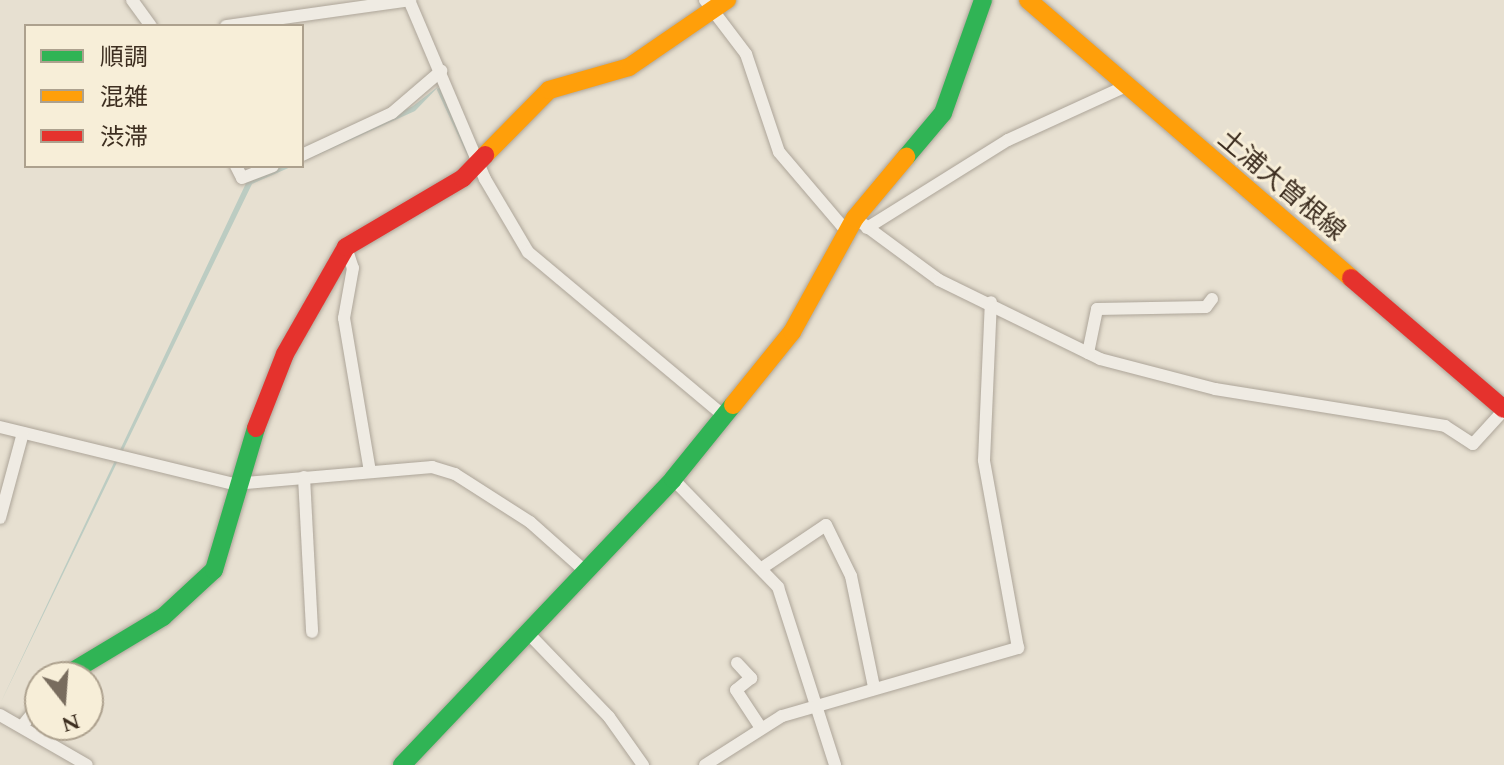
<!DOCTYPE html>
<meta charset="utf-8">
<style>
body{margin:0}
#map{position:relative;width:1504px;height:765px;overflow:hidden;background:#e7e0d1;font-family:Spectral,"Noto Sans JP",serif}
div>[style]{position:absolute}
.water>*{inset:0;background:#bcccc2}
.stream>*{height:3px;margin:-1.5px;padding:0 1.5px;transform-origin:1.5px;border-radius:1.5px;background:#bcccc2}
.roads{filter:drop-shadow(0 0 2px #ada599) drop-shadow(0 0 2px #ada599)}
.street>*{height:12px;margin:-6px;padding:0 6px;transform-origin:6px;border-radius:6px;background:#efebe3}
.fast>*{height:18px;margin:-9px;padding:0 9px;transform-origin:9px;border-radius:9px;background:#30b455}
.slow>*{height:18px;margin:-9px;padding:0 9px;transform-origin:9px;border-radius:9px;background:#ff9f0a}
.jam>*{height:18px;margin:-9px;padding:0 9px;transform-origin:9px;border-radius:9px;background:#e5322d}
span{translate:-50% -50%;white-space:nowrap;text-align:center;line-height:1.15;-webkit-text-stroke:6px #f7eed8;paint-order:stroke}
.street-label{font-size:26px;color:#3d2e20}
.legend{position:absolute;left:24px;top:24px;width:280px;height:144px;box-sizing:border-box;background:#f7eed8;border:2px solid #ada18e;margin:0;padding:10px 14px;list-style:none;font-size:24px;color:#3d2e20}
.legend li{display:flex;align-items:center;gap:16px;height:40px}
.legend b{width:40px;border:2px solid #ada18e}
.north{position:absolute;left:24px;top:661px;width:80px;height:80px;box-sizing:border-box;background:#f7eed8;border:2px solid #ada18e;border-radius:50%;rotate:163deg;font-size:22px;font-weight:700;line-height:32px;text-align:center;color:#3d2e20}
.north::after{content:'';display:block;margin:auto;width:28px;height:36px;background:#786c5e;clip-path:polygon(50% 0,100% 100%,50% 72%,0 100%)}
</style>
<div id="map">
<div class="water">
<div style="clip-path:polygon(440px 85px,415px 111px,302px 162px,413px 106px)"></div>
<div style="clip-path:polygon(280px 166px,293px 166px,252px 184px,0 704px,248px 179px)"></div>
</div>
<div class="stream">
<div style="left:438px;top:89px;width:74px;rotate:65.2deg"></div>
</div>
<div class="roads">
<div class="street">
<div style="left:132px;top:0;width:32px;rotate:54deg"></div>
<div style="left:409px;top:0;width:194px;rotate:67deg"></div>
<div style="left:485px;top:179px;width:85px;rotate:59.5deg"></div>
<div style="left:528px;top:252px;width:256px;rotate:39.9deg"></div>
<div style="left:705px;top:0;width:68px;rotate:52.8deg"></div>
<div style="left:746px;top:54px;width:103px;rotate:71.4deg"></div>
<div style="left:779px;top:152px;width:105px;rotate:49.6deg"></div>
<div style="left:226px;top:26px;width:186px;rotate:-8deg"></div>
<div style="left:302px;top:155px;width:99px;rotate:-25deg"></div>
<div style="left:392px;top:113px;width:65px;rotate:-40.6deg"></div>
<div style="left:236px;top:166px;width:13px;rotate:63deg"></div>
<div style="left:242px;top:178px;width:33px;rotate:-21deg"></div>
<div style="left:855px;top:218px;width:104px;rotate:36.4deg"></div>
<div style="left:939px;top:280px;width:179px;rotate:26.1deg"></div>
<div style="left:1100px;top:359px;width:119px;rotate:14.6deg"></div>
<div style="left:1215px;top:389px;width:233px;rotate:9.1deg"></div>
<div style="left:1445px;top:426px;width:33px;rotate:33deg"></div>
<div style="left:1473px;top:444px;width:46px;rotate:-47.6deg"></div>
<div style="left:867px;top:228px;width:166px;rotate:-32deg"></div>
<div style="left:1008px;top:140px;width:128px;rotate:-24.6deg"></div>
<div style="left:346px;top:247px;width:22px;rotate:72deg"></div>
<div style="left:353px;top:268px;width:51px;rotate:100.2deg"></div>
<div style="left:344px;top:318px;width:155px;rotate:80.4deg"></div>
<div style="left:1088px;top:353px;width:45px;rotate:-78.4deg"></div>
<div style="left:1097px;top:309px;width:109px;rotate:-1.1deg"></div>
<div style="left:1206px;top:307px;width:10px;rotate:-53deg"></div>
<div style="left:0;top:427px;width:241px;rotate:13.7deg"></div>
<div style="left:234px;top:484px;width:199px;rotate:-4.9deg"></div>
<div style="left:432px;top:467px;width:24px;rotate:17deg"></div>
<div style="left:455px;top:474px;width:89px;rotate:32.6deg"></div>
<div style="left:530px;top:522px;width:71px;rotate:41.6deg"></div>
<div style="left:304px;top:477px;width:155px;rotate:87deg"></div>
<div style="left:673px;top:479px;width:151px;rotate:45.8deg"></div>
<div style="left:778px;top:587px;width:187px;rotate:72.2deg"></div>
<div style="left:0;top:518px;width:88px;rotate:-74.9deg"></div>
<div style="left:762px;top:568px;width:77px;rotate:-33.9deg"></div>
<div style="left:826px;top:525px;width:57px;rotate:63.9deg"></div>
<div style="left:851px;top:576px;width:113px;rotate:78.3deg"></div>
<div style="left:527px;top:632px;width:118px;rotate:46deg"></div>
<div style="left:609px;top:717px;width:59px;rotate:54.7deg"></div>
<div style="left:737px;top:663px;width:21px;rotate:47deg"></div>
<div style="left:751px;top:678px;width:19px;rotate:141deg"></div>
<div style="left:736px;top:690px;width:45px;rotate:56.7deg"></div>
<div style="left:0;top:715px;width:100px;rotate:29.9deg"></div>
<div style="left:23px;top:725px;width:27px;rotate:-51deg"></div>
<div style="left:705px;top:765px;width:91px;rotate:-32.5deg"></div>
<div style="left:782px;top:716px;width:246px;rotate:-16.1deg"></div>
<div style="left:1018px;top:648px;width:191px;rotate:-100.3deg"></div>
<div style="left:984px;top:460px;width:158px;rotate:-87.5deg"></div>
</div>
<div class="fast">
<div style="left:906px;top:157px;width:57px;rotate:-49.9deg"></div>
<div style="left:943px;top:113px;width:120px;rotate:-70.5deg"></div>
<div style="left:63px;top:677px;width:117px;rotate:-31deg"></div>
<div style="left:163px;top:617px;width:69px;rotate:-42.7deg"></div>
<div style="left:214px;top:570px;width:148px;rotate:-73.5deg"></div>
<div style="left:402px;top:765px;width:394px;rotate:-46.5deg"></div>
<div style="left:673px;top:479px;width:95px;rotate:-51deg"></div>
</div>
<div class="slow">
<div style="left:1028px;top:0;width:426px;rotate:40.7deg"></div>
<div style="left:485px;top:155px;width:91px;rotate:-45.4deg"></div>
<div style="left:549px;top:90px;width:83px;rotate:-16deg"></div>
<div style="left:629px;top:67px;width:119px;rotate:-34.4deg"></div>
<div style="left:733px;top:405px;width:94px;rotate:-51.1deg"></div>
<div style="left:792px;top:332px;width:130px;rotate:-61.1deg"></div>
<div style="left:855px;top:218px;width:80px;rotate:-50.1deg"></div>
</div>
<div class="jam">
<div style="left:1351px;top:278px;width:201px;rotate:40.6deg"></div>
<div style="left:256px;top:428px;width:79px;rotate:-68.6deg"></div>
<div style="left:285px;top:354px;width:123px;rotate:-60.3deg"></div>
<div style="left:346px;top:247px;width:136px;rotate:-30.5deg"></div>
<div style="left:463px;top:178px;width:32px;rotate:-46deg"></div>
</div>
</div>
<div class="street-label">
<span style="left:1281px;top:186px;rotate:40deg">土浦大曽根線</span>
</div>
<ul class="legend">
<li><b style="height:10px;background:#30b455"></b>順調</li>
<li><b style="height:10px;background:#ff9f0a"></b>混雑</li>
<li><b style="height:10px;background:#e5322d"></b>渋滞</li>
</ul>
<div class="north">N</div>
</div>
